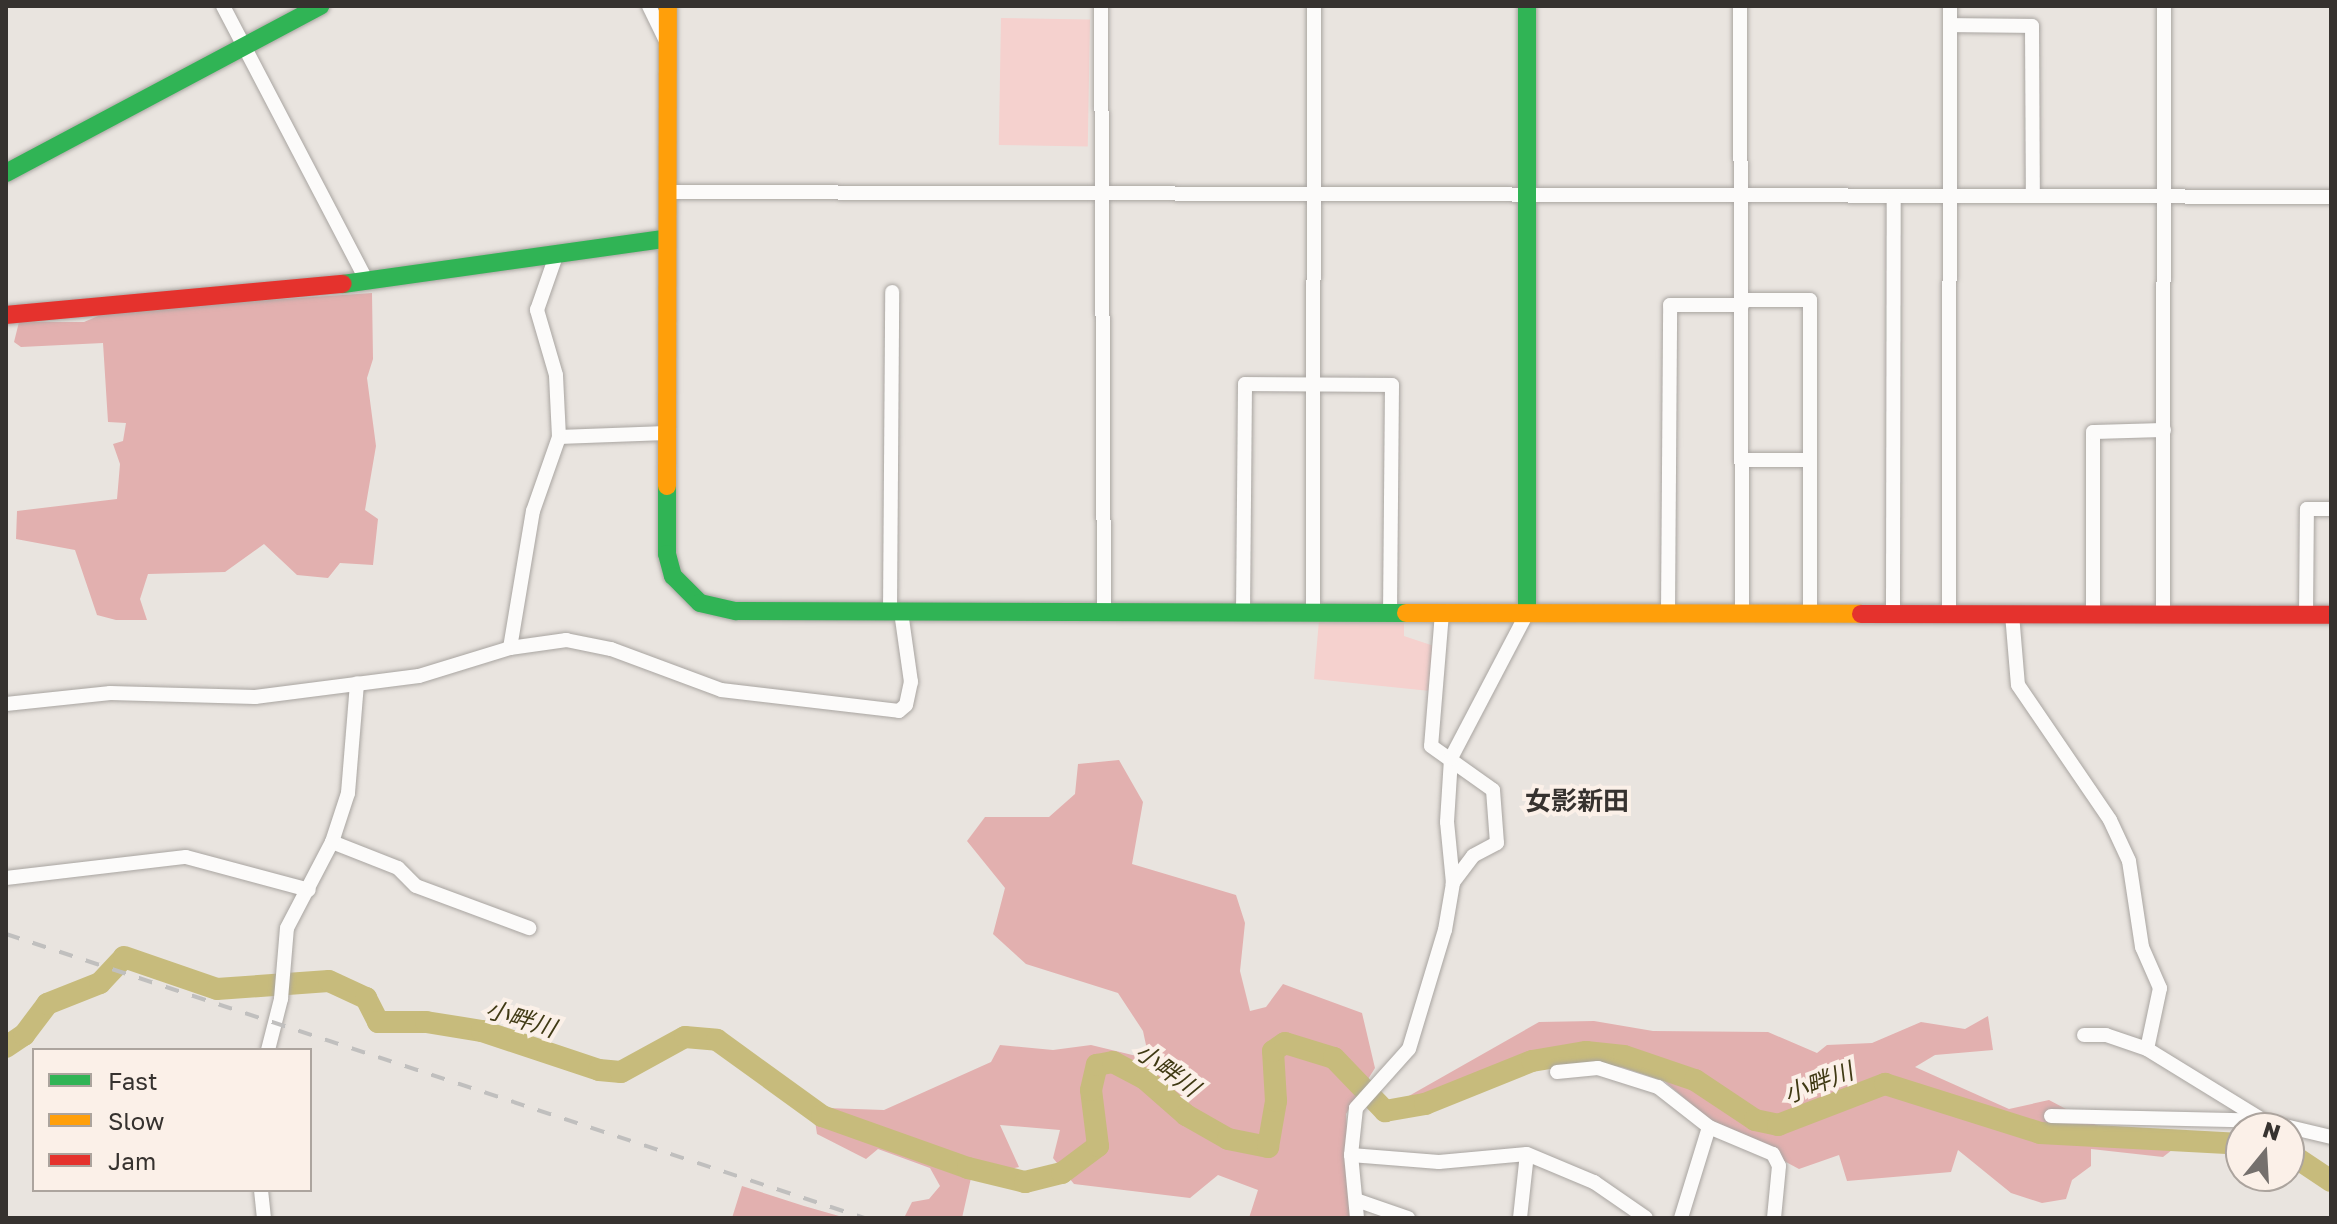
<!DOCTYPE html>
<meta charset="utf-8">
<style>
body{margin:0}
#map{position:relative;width:2337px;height:1224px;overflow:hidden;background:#e9e4df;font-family:"Golos Text","Noto Sans JP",sans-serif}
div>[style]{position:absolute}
.green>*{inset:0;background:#f5d1ce;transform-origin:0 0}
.forest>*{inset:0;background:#e2b0af}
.river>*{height:22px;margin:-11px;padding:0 11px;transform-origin:11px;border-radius:11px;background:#c7bb7c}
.roads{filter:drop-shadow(0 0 2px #a9a5a1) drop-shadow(0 0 2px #a9a5a1)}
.street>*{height:14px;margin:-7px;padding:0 7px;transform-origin:7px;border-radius:7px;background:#fcfbfa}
.fast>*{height:18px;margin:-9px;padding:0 9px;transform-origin:9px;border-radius:9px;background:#30b455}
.slow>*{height:18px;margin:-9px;padding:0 9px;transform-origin:9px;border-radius:9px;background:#ff9f0a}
.jam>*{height:18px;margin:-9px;padding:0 9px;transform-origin:9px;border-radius:9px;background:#e5322d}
.rail>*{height:4px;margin-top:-2px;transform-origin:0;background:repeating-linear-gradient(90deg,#c0bfbe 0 14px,transparent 0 28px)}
span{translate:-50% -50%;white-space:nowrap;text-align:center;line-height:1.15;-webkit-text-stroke:8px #fbf0e8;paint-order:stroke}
.water-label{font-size:24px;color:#403a14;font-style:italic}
.quarter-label{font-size:26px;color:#36322f;font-weight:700}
.frame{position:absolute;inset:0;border:8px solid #36322f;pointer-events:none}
.legend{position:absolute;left:32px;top:1048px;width:280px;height:144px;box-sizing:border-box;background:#fbf0e8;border:2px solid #aca49e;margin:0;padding:10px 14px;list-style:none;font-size:24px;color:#36322f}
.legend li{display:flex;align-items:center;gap:16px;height:40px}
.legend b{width:40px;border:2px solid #aca49e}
.north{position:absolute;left:2225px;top:1112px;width:80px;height:80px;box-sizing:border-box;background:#fbf0e8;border:2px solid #aca49e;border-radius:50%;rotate:18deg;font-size:22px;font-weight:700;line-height:32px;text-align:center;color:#36322f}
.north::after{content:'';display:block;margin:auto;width:28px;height:36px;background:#75706d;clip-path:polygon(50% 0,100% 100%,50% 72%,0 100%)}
</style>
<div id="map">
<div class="green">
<div style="left:1001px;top:18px;width:89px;height:127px;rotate:1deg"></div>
<div style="clip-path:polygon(1319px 620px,1404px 622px,1404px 636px,1434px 646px,1430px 691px,1314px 679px)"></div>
</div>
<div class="forest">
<div style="clip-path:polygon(372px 293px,373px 359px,367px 378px,376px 446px,365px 510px,378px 519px,373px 565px,340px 563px,328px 578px,297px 575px,264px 544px,225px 572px,148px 574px,140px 599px,147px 620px,116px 620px,97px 615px,75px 550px,16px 539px,17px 511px,117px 499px,120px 464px,113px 444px,123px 441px,126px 423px,108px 422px,103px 343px,21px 347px,14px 342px,19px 322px,84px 322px,110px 311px)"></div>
<div style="clip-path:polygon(1119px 760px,1143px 802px,1132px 864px,1236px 895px,1245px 923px,1240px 971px,1250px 1011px,1266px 1007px,1283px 984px,1362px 1013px,1375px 1068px,1346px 1114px,1353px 1218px,1249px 1218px,1258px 1190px,1218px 1175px,1190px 1198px,1074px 1184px,1053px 1158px,1060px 1130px,1000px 1125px,1019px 1167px,971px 1178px,962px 1218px,904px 1218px,912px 1202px,929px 1199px,940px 1186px,930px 1168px,878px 1149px,866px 1159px,817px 1134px,815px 1121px,826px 1108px,884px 1110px,991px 1062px,1000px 1045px,1053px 1050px,1091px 1045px,1149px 1059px,1143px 1031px,1118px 993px,1026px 964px,993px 934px,1005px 888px,967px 841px,985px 817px,1049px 817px,1075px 794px,1078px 764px)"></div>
<div style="clip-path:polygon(1988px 1016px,1993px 1050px,1935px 1055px,1915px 1067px,2009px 1109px,2049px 1100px,2098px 1126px,2195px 1132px,2163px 1157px,2091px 1149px,2091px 1166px,2072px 1180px,2066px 1199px,2042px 1203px,2011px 1193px,1958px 1150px,1951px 1172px,1847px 1181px,1839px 1155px,1799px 1169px,1712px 1122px,1662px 1079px,1594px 1059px,1490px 1073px,1440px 1093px,1400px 1101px,1539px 1022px,1594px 1021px,1653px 1031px,1768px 1032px,1817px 1053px,1827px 1045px,1872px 1043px,1921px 1022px,1965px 1029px)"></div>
<div style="clip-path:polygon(742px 1186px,804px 1206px,846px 1218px,732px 1218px)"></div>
</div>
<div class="river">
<div style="left:6px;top:1047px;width:22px;rotate:-34deg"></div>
<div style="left:24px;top:1035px;width:39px;rotate:-53deg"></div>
<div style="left:47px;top:1004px;width:57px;rotate:-21.6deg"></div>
<div style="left:100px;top:983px;width:35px;rotate:-47deg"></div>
<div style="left:124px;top:957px;width:98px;rotate:19deg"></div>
<div style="left:217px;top:989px;width:112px;rotate:-4.1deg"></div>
<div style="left:329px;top:981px;width:41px;rotate:24.7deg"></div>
<div style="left:366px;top:998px;width:27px;rotate:63deg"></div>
<div style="left:378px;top:1022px;width:48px"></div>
<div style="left:426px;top:1022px;width:57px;rotate:9.1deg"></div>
<div style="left:482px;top:1031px;width:123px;rotate:18.4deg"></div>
<div style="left:599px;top:1070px;width:22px;rotate:5deg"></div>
<div style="left:621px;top:1072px;width:73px;rotate:-28.7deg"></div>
<div style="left:685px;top:1037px;width:32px;rotate:5deg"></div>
<div style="left:717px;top:1040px;width:130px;rotate:35.9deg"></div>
<div style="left:822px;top:1116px;width:155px;rotate:19.6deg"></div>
<div style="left:968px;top:1168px;width:59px;rotate:13.8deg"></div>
<div style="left:1025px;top:1182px;width:38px;rotate:-14deg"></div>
<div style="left:1062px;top:1173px;width:45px;rotate:-36.9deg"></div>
<div style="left:1098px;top:1146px;width:56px;rotate:-97.1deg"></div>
<div style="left:1091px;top:1090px;width:26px;rotate:-77deg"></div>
<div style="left:1097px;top:1065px;width:16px;rotate:-11deg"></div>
<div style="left:1113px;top:1062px;width:36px;rotate:28deg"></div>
<div style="left:1145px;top:1079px;width:55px;rotate:41.3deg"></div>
<div style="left:1186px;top:1115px;width:48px;rotate:29.7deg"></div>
<div style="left:1228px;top:1139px;width:41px;rotate:11.3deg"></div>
<div style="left:1268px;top:1147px;width:47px;rotate:-80.1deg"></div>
<div style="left:1276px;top:1101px;width:50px;rotate:-93.4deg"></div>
<div style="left:1273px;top:1051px;width:14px;rotate:-34deg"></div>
<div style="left:1285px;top:1043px;width:51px;rotate:17deg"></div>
<div style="left:1334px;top:1058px;width:74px;rotate:46.1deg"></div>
<div style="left:1385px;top:1111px;width:41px;rotate:-9.9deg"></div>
<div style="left:1425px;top:1104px;width:115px;rotate:-21.9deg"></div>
<div style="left:1532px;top:1061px;width:55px;rotate:-9.5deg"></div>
<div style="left:1586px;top:1052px;width:38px;rotate:6deg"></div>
<div style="left:1624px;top:1056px;width:75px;rotate:18.7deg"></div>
<div style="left:1695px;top:1080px;width:72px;rotate:33.7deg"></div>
<div style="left:1755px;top:1120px;width:24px;rotate:12deg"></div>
<div style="left:1778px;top:1125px;width:115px;rotate:-21deg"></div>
<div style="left:1885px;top:1084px;width:163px;rotate:17.5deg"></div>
<div style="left:2040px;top:1133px;width:201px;rotate:3.1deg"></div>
<div style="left:2289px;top:1153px;width:50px;rotate:33.7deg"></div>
</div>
<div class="roads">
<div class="street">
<div style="left:223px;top:6px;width:311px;rotate:62.4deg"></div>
<div style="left:649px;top:6px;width:39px;rotate:64deg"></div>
<div style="left:1101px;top:6px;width:606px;rotate:89.72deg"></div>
<div style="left:1740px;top:6px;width:608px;rotate:89.81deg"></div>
<div style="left:1950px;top:25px;width:82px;rotate:0.7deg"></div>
<div style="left:2032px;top:26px;width:170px;rotate:89.7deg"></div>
<div style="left:666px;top:192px;width:1665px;rotate:0.17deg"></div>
<div style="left:1742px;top:300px;width:68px"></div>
<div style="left:1810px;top:300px;width:314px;rotate:90deg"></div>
<div style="left:559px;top:437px;width:107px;rotate:-2.1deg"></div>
<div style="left:1742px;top:460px;width:66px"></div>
<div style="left:890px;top:612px;width:320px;rotate:-89.6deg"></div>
<div style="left:1243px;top:613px;width:229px;rotate:-89.5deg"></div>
<div style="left:1245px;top:384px;width:147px;rotate:0.4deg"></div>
<div style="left:1392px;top:385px;width:228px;rotate:90.5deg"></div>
<div style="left:1313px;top:613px;width:607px;rotate:-89.91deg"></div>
<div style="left:1442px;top:613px;width:133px;rotate:94.7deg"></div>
<div style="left:1431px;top:746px;width:76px;rotate:35.4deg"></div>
<div style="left:1493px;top:790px;width:53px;rotate:85.7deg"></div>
<div style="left:1497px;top:843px;width:27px;rotate:152deg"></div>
<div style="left:1473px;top:856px;width:34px;rotate:127deg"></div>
<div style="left:1668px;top:614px;width:309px;rotate:-89.6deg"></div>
<div style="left:1670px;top:305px;width:72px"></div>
<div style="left:1893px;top:614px;width:418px;rotate:-89.9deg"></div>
<div style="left:1949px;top:614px;width:608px;rotate:-89.91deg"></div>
<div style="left:2012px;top:614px;width:71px;rotate:85.2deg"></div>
<div style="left:2018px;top:685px;width:163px;rotate:55.7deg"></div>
<div style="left:2110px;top:820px;width:45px;rotate:65.1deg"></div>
<div style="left:2129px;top:861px;width:87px;rotate:81.4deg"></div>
<div style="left:2142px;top:947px;width:45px;rotate:66.3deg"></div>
<div style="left:2160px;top:988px;width:62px;rotate:102deg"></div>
<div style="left:2093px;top:615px;width:183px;rotate:-90deg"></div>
<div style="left:2093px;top:432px;width:71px;rotate:-1.6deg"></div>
<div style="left:2163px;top:615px;width:609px;rotate:-89.91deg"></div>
<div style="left:2306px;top:615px;width:106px;rotate:-89.5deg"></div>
<div style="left:2307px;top:509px;width:24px"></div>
<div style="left:510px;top:648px;width:139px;rotate:-80.5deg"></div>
<div style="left:533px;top:511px;width:78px;rotate:-70.6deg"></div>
<div style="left:559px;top:437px;width:62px;rotate:-92.8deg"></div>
<div style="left:556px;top:375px;width:68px;rotate:-106.3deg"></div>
<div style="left:537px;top:310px;width:60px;rotate:-70.7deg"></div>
<div style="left:6px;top:704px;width:105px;rotate:-6deg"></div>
<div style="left:110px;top:693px;width:145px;rotate:1.6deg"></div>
<div style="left:255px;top:697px;width:165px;rotate:-7.3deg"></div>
<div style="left:419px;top:676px;width:95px;rotate:-17.1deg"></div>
<div style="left:510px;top:648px;width:57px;rotate:-8.1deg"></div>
<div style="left:566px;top:640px;width:46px;rotate:11.3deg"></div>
<div style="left:611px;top:649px;width:117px;rotate:20.4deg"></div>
<div style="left:721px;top:690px;width:179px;rotate:6.7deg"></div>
<div style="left:899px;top:711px;width:9px;rotate:-41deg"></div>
<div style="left:906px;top:705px;width:24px;rotate:-78deg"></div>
<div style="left:911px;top:682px;width:71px;rotate:-98.1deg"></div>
<div style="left:332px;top:842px;width:71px;rotate:21.5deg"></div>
<div style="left:398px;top:868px;width:25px;rotate:45deg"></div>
<div style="left:416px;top:886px;width:121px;rotate:20.4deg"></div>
<div style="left:6px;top:878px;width:181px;rotate:-6.7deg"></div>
<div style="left:186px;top:857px;width:127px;rotate:15deg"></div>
<div style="left:2084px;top:1035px;width:22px"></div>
<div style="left:2106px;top:1035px;width:43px;rotate:18.9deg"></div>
<div style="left:2147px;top:1049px;width:137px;rotate:31.6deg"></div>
<div style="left:268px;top:1050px;width:53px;rotate:-75.7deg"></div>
<div style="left:281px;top:999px;width:71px;rotate:-85.2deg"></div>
<div style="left:287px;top:928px;width:97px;rotate:-62.4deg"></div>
<div style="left:332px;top:842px;width:52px;rotate:-71.9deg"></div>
<div style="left:348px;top:793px;width:110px;rotate:-85.3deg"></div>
<div style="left:1557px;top:1072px;width:41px;rotate:-5.6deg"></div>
<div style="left:1598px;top:1068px;width:63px;rotate:17.6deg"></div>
<div style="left:1658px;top:1087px;width:65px;rotate:38.1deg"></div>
<div style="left:1709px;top:1127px;width:69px;rotate:22.9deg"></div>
<div style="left:1773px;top:1154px;width:13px;rotate:63deg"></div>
<div style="left:1779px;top:1166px;width:52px;rotate:95.5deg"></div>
<div style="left:2051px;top:1116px;width:213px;rotate:1.3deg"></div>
<div style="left:2264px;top:1121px;width:69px;rotate:13.4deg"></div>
<div style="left:1351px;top:1155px;width:88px;rotate:4.5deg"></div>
<div style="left:1439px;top:1162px;width:88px;rotate:-5.2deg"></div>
<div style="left:1527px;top:1154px;width:73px;rotate:22.7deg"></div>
<div style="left:1594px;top:1182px;width:63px;rotate:34.7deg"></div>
<div style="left:261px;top:1190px;width:28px;rotate:84deg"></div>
<div style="left:1359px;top:1201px;width:52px;rotate:19.1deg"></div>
<div style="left:1357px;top:1218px;width:63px;rotate:-95.4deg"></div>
<div style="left:1351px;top:1155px;width:47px;rotate:-83.9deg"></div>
<div style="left:1356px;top:1108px;width:79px;rotate:-48.1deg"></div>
<div style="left:1409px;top:1049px;width:124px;rotate:-73.2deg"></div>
<div style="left:1445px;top:930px;width:48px;rotate:-80.3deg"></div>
<div style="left:1453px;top:883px;width:61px;rotate:-95.6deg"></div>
<div style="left:1447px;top:822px;width:64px;rotate:-86.4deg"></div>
<div style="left:1451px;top:758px;width:164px;rotate:-62.3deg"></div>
<div style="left:1520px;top:1218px;width:64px;rotate:-83.8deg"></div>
<div style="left:1681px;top:1218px;width:95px;rotate:-72.9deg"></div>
</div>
<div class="fast">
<div style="left:1527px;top:6px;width:607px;rotate:90deg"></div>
<div style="left:6px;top:173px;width:356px;rotate:-28deg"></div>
<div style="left:343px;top:284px;width:325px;rotate:-8deg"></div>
<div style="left:667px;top:486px;width:68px;rotate:90deg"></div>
<div style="left:667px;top:554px;width:23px;rotate:75deg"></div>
<div style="left:673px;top:576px;width:38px;rotate:45deg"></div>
<div style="left:700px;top:603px;width:37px;rotate:13deg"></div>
<div style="left:736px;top:611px;width:670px;rotate:0.17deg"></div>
</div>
<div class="slow">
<div style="left:667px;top:486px;width:480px;rotate:-89.9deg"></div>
<div style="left:1406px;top:613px;width:455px;rotate:0.1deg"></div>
</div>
<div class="jam">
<div style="left:6px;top:315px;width:338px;rotate:-5.3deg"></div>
<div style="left:1861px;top:614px;width:470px;rotate:0.1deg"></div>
</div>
</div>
<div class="rail">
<div style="left:6px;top:934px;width:904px;rotate:18.31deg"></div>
</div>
<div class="water-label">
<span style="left:521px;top:1018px;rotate:17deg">小畔川</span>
<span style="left:1168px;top:1069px;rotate:36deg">小畔川</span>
<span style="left:1818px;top:1082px;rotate:-21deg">小畔川</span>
</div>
<div class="quarter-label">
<span style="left:1577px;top:801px">女影新田</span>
</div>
<div class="frame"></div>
<ul class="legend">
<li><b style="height:10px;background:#30b455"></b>Fast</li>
<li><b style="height:10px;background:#ff9f0a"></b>Slow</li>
<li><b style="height:10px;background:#e5322d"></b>Jam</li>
</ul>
<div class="north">N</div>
</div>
